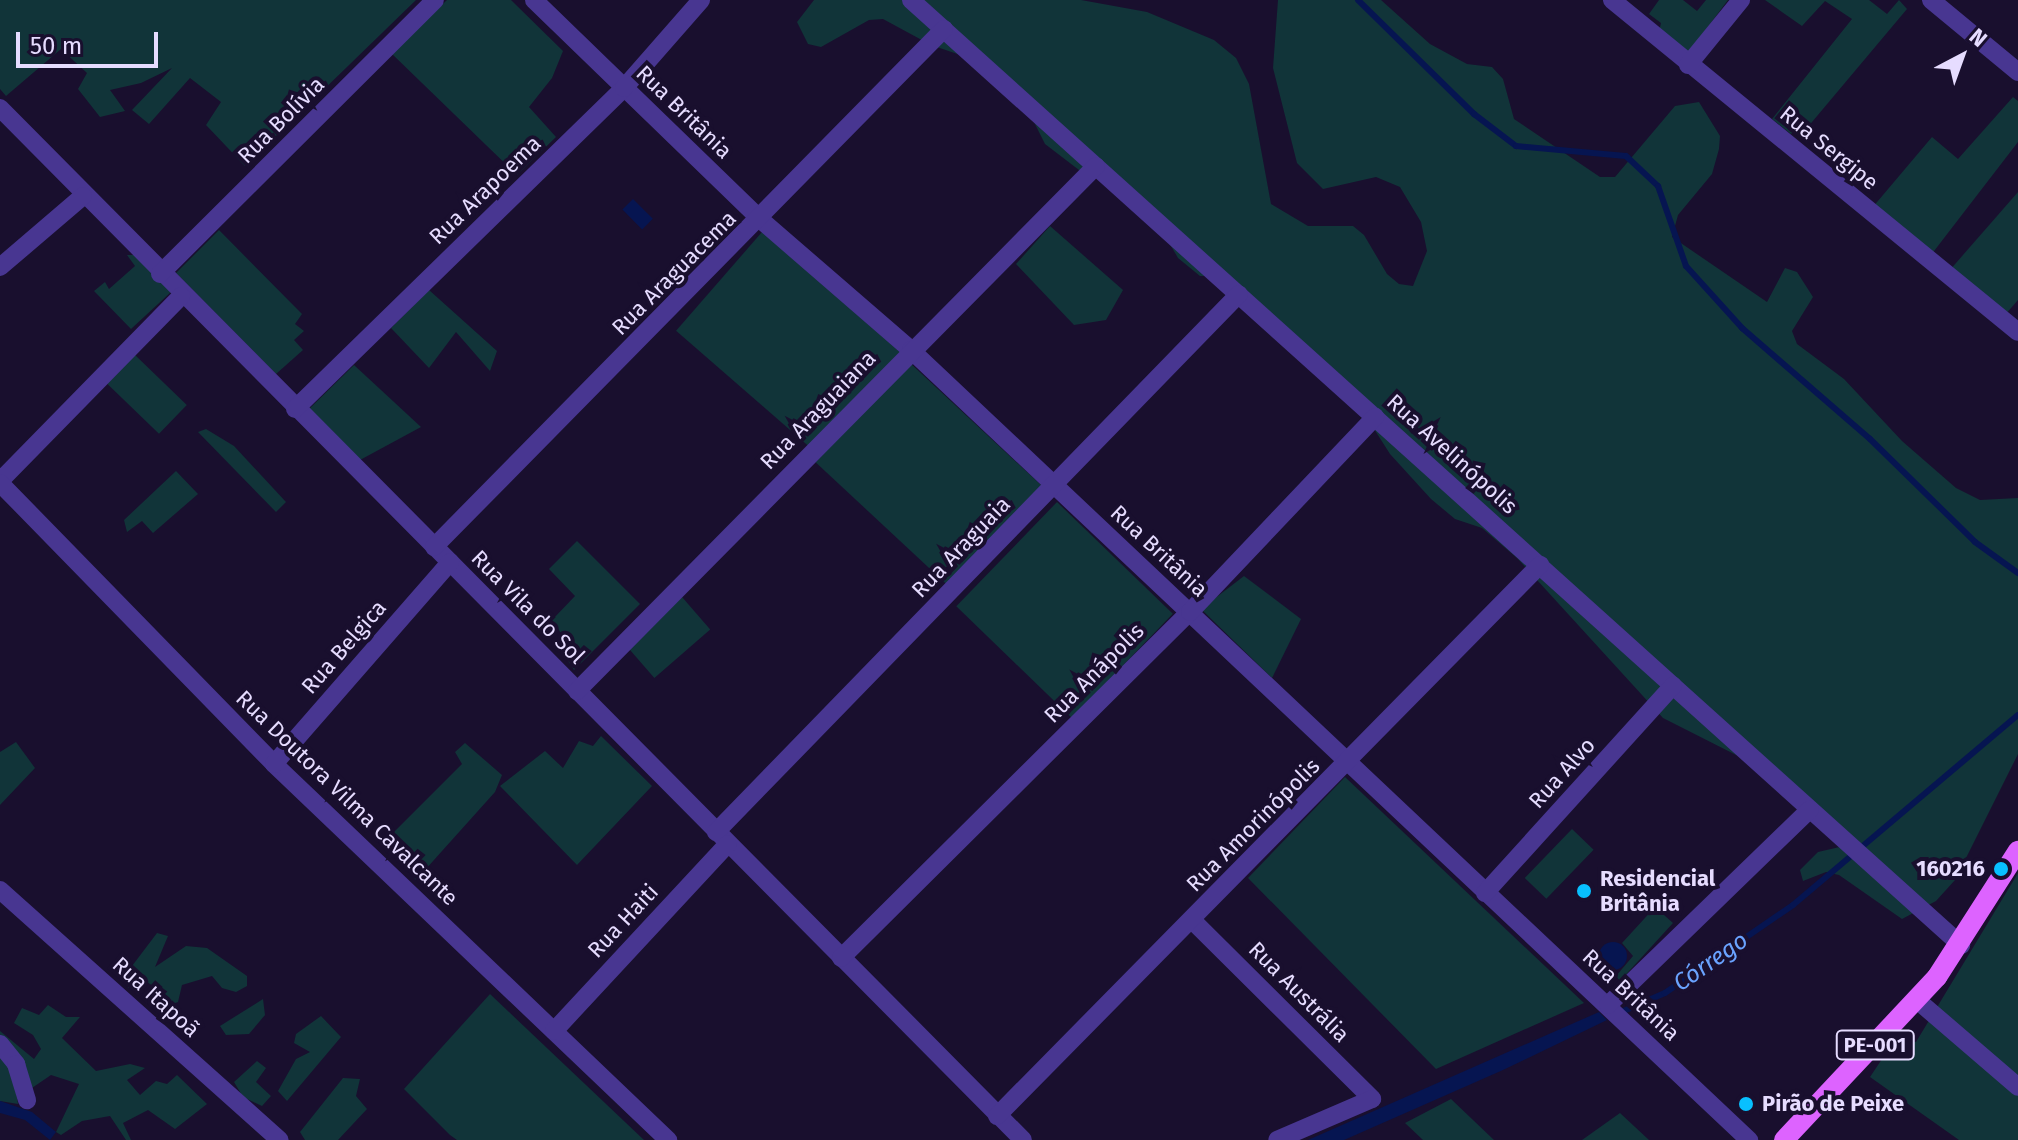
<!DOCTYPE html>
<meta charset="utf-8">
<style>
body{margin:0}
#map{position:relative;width:2018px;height:1140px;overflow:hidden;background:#190f2e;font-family:"Fira Sans",sans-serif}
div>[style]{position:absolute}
.green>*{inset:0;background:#113439;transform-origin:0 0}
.water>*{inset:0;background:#061551;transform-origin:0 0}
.round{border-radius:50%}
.stream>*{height:6px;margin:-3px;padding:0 3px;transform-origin:3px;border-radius:3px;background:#061551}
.minor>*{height:18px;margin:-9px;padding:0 9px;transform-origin:9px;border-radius:9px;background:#483691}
.major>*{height:20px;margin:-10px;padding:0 10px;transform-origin:10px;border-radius:10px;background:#dd63ff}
.dots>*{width:22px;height:22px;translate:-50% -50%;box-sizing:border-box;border:4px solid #190f2e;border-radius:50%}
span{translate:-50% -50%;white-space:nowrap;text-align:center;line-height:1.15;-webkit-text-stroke:8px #190f2e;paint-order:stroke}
.shield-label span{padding:2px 6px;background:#190f2e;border:2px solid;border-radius:6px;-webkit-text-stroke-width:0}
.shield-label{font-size:20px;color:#e6dcff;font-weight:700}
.street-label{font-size:22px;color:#e6dcff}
.poi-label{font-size:22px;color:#e6dcff;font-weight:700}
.right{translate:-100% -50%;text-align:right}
.left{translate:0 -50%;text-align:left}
.water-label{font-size:24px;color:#6aa3ff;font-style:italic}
.north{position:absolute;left:1922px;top:16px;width:80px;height:80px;-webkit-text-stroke:6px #190f2e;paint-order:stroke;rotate:41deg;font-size:22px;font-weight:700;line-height:32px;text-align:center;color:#e6dcff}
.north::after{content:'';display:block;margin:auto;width:28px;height:36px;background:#e6dcff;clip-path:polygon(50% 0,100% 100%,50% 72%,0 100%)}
.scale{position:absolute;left:16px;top:32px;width:142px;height:36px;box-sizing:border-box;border:4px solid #e6dcff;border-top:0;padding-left:10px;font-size:24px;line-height:28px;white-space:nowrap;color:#e6dcff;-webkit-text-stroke:6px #190f2e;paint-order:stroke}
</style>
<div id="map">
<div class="green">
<div style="clip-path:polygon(0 0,416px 0,245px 166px,206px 125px,221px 102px,190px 78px,149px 124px,132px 110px,172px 68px,141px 83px,110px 90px,125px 111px,100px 117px,78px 89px,87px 73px,61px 49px,6px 96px,0 89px)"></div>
<div style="clip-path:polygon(447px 0,511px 0,563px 51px,552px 78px,529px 107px,556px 137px,517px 175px,391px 53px)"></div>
<div style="clip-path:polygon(814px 0,1081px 0,1147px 12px,1214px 40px,1236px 58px,1249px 84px,1271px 204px,1308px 226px,1353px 226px,1364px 235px,1387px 274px,1399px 284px,1413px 286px,1427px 251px,1421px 222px,1400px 187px,1376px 177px,1323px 189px,1297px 163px,1273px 68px,1278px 0,1381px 0,1430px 44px,1467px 64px,1492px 67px,1503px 79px,1514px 119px,1600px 177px,1615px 177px,1675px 106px,1699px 102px,1720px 136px,1719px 149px,1712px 174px,1678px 215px,1672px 237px,1767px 302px,1785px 268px,1797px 272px,1813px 297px,1792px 331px,1797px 344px,1844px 379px,1902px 441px,1956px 488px,1980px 500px,2018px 498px,2018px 754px,1955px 880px,1936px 901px,1902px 919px,1839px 875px,1826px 872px,1803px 881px,1800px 870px,1818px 852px,1844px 846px,1742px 758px,1663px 718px,1517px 558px,1482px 528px,1455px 519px,1431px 499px,1390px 454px,1360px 407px,1215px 276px,1200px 276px,1178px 258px,1157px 222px,1117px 187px,1079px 170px,1045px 144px,1027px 108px,972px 59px,931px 45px,883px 19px,869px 20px,821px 47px,808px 44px,797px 22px)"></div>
<div style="clip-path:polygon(1659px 0,1683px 0,1697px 11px,1706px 0,1728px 0,1686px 56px,1659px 32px,1661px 23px,1649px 14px)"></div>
<div style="clip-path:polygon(1765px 0,1869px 0,1887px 14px,1899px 0,1907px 9px,1807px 128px,1801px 123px,1791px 134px,1772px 119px,1852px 19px,1825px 1px,1802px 26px)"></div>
<div style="clip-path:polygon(2013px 97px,2018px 101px,2018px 142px,1931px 255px,1872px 208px,1932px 137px,1958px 159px)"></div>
<div style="clip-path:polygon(2018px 192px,2018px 300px,2005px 315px,1949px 271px)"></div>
<div style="clip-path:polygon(1050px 226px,1123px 290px,1106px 320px,1074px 325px,1016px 264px)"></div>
<div style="clip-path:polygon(219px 230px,302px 314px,295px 324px,304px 331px,294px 340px,303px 350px,276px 374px,176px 273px)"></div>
<div style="left:762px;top:232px;width:183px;height:131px;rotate:41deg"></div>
<div style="clip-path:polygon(127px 255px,135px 255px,171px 292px,131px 329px,94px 291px,105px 282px,109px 289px,135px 266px)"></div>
<div style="clip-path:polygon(429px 290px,497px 351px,490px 371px,456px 332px,429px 368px,391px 328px)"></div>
<div style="left:135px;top:355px;width:72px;height:40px;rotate:44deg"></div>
<div style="left:909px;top:362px;width:182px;height:137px;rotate:43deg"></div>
<div style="clip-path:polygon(354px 365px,421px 427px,360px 460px,307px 411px)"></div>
<div style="clip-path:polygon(206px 429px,234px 446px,286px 502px,276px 512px,198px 432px)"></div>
<div style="clip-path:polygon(176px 471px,198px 494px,153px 533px,142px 521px,127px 532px,124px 520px)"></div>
<div style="left:1057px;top:502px;width:161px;height:145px;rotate:44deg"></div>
<div style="clip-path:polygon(577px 541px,640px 604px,574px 670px,558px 646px,565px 639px,552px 620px,575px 596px,549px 569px)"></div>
<div style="clip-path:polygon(1244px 576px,1301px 619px,1272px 678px,1201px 609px)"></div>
<div style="left:682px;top:597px;width:43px;height:74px;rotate:49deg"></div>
<div style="clip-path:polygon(601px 736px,652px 786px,577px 865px,500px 786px,545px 751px,563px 768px,579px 741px,593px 746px)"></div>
<div style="clip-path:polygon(16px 742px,35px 768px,0 805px,0 752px)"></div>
<div style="clip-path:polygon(465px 743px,502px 775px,495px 792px,416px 880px,383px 843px,462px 764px,455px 752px)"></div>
<div style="clip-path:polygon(1345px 777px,1584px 1003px,1436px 1069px,1248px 878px)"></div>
<div style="left:1572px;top:829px;width:30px;height:68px;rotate:44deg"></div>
<div style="clip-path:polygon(2018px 873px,2018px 1140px,1959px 1140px,1870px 1077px,1896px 1038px,1916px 1042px)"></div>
<div style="clip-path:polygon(1655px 907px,1673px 923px,1620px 981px,1616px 976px,1633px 956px,1622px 943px)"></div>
<div style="clip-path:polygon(157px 933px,168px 936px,155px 967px,186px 946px,207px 948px,247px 976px,247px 986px,236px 992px,222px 988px,212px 976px,182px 985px,178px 1002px,167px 1006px,154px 998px,156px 988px,144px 980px,128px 988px,132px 966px)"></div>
<div style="clip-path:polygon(490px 994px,644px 1140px,457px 1140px,450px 1135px,404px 1089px)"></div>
<div style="clip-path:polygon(263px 999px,265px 1015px,249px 1034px,226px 1035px,220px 1026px)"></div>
<div style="clip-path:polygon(48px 1005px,66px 1017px,80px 1017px,62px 1038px,96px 1071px,130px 1064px,145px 1068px,127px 1080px,140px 1095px,156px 1081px,167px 1084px,177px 1075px,207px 1104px,175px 1129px,148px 1110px,123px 1123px,131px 1140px,126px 1140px,110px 1116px,82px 1121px,61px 1135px,56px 1132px,79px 1084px,51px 1075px,29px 1090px,0 1036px,0 1031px,34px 1059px,41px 1049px,33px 1035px,14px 1023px,22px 1008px,39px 1015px)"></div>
<div style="clip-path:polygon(321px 1016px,341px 1037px,287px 1101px,278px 1091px,296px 1059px,310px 1052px,294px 1043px,296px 1034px)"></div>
<div style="clip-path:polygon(0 1052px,12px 1066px,18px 1104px,0 1101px)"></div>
<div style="clip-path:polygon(257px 1061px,266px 1068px,256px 1082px,271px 1096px,262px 1106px,243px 1097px,234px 1082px)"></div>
<div style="clip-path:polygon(343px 1078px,360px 1079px,356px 1096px,367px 1109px,338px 1140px,305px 1140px,300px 1132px)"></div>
<div style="clip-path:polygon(1451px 1099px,1494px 1140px,1423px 1140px,1405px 1123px)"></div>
<div style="clip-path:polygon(1620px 1113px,1649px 1140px,1582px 1140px)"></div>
</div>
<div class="water">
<div style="left:633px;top:199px;width:28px;height:15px;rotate:45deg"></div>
<div class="round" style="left:1599px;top:942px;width:28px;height:28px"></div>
<div style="clip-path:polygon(1599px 1012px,1607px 1020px,1503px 1070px,1344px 1140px,1308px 1140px)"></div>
<div style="clip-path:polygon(0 1101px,32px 1112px,56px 1132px,50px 1140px,25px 1120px,0 1113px)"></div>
</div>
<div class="stream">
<div style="left:1358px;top:0;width:163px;rotate:44.5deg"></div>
<div style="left:1474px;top:114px;width:53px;rotate:37.3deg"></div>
<div style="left:1516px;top:146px;width:110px;rotate:5.2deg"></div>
<div style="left:1626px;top:156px;width:44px;rotate:43.2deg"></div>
<div style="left:1658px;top:186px;width:85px;rotate:70.7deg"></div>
<div style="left:1686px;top:266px;width:84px;rotate:47.9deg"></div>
<div style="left:1742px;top:328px;width:169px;rotate:40.9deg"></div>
<div style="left:1870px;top:439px;width:147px;rotate:44.4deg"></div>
<div style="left:1975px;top:542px;width:53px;rotate:35.8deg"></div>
<div style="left:1619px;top:1013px;width:50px;rotate:-23.5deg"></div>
<div style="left:1665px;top:993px;width:155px;rotate:-34.5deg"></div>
<div style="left:1793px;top:905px;width:294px;rotate:-40.2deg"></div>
</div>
<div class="minor">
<div style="left:534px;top:0;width:316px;rotate:44.1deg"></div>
<div style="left:761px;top:220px;width:198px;rotate:40.9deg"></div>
<div style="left:911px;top:350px;width:1152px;rotate:43.31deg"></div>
<div style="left:911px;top:0;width:1413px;rotate:41.99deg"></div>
<div style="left:1612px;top:0;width:524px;rotate:39.27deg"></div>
<div style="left:1931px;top:0;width:113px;rotate:39.6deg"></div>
<div style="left:1688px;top:65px;width:84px;rotate:-50.8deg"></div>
<div style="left:0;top:108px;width:1453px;rotate:45.25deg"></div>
<div style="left:0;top:267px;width:109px;rotate:-40.5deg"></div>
<div style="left:160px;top:274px;width:388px;rotate:-44.9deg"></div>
<div style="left:295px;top:409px;width:460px;rotate:-44.3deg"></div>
<div style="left:624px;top:88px;width:117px;rotate:-48.8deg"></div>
<div style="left:0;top:481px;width:259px;rotate:-45.6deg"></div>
<div style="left:0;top:483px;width:392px;rotate:45.7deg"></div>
<div style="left:274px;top:764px;width:545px;rotate:43.66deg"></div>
<div style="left:434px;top:547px;width:727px;rotate:-45.45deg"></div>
<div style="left:577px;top:691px;width:738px;rotate:-45.33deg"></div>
<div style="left:274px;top:764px;width:268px;rotate:-48.9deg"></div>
<div style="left:716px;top:832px;width:750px;rotate:-45.81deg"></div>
<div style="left:0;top:890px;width:375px;rotate:41.8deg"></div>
<div style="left:1485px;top:893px;width:280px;rotate:-47.8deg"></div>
<div style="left:1192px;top:920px;width:254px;rotate:44.8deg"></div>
<div style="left:1372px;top:1099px;width:103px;rotate:156.7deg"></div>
<div style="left:841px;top:958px;width:491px;rotate:-44.8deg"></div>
<div style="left:1190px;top:612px;width:269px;rotate:-46.5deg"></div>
<div style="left:1917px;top:1000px;width:133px;rotate:40.7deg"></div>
<div style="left:1608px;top:1005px;width:281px;rotate:-44.1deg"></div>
<div style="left:554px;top:1031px;width:255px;rotate:-47.1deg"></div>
<div style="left:0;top:1044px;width:26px;rotate:51deg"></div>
<div style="left:16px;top:1064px;width:38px;rotate:73deg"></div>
<div style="left:997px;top:1116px;width:774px;rotate:-45.42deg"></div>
</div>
<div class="major">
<div style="left:1784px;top:1140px;width:224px;rotate:-46.8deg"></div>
<div style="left:1937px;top:977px;width:150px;rotate:-57.3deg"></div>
</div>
<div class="dots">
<div style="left:2001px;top:869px;background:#08c0ff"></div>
<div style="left:1584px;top:891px;background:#08c0ff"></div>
<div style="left:1746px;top:1104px;background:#08c0ff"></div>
</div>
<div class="shield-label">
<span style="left:1875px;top:1045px">PE-001</span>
</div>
<div class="street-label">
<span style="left:684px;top:112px;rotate:44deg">Rua Britânia</span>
<span style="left:281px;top:120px;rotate:-45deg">Rua Bolívia</span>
<span style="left:1829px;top:148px;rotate:39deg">Rua Sergipe</span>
<span style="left:485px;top:190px;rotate:-44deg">Rua Arapoema</span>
<span style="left:674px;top:273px;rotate:-45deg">Rua Araguacema</span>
<span style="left:818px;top:410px;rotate:-46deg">Rua Araguaiana</span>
<span style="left:1452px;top:454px;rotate:42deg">Rua Avelinópolis</span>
<span style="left:961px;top:547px;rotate:-46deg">Rua Araguaia</span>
<span style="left:1159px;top:551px;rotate:43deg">Rua Britânia</span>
<span style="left:528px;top:607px;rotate:45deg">Rua Vila do Sol</span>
<span style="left:344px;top:647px;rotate:-49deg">Rua Belgica</span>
<span style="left:1094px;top:673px;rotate:-45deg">Rua Anápolis</span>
<span style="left:1562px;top:773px;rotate:-48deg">Rua Alvo</span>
<span style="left:347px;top:798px;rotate:44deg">Rua Doutora Vilma Cavalcante</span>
<span style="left:1253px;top:825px;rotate:-45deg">Rua Amorinópolis</span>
<span style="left:623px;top:921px;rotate:-47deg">Rua Haiti</span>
<span style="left:1299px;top:992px;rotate:45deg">Rua Austrália</span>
<span style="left:1631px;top:995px;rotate:43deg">Rua Britânia</span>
<span style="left:156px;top:997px;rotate:42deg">Rua Itapoã</span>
</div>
<div class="poi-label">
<span class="right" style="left:1985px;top:869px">160216</span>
<span class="left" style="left:1600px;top:891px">Residencial<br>Britânia</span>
<span class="left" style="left:1762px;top:1104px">Pirão de Peixe</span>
</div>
<div class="water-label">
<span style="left:1711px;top:962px;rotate:-35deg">Córrego</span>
</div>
<div class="north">N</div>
<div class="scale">50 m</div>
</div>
